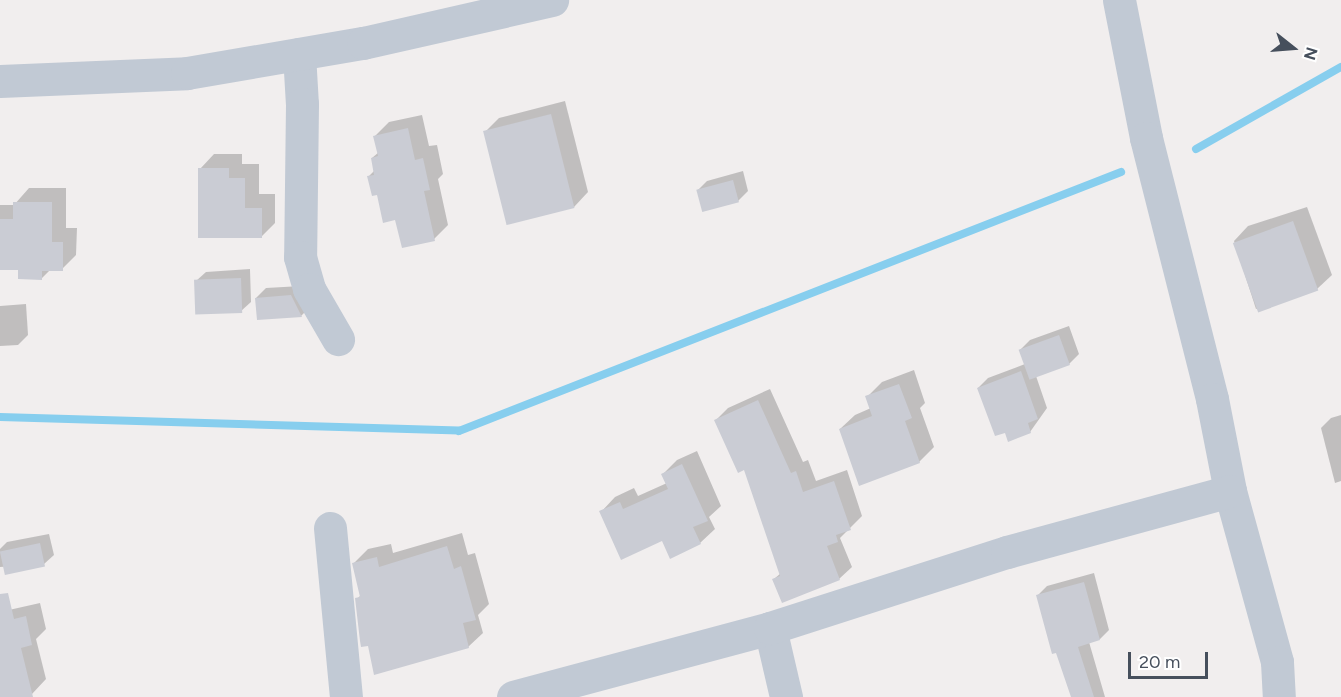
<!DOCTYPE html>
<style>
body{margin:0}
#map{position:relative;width:1341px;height:697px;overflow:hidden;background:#f1eeee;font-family:Figtree,sans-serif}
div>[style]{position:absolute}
.shadow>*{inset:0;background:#0003}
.stream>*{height:8px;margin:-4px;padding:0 4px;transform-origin:4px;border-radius:4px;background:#87ceee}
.building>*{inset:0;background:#caccd4;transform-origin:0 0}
.minor>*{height:33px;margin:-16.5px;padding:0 16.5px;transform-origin:16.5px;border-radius:16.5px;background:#c1c9d4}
span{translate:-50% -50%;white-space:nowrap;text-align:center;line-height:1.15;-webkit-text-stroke:4.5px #fff;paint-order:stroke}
.north{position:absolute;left:1263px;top:18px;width:60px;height:60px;-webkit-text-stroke:4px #fff;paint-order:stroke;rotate:107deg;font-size:16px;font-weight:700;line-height:24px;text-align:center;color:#464f5c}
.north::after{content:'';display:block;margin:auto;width:21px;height:27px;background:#464f5c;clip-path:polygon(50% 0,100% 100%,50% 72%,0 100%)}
.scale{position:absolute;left:1128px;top:652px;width:80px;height:27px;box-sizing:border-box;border:3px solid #464f5c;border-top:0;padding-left:8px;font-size:18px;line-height:21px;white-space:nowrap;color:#464f5c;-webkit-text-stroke:4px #fff;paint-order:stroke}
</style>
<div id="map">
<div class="shadow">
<div style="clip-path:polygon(565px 101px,588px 192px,574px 207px,484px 133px,499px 118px)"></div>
<div style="clip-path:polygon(422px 115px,429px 146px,437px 145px,443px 174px,438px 179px,448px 225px,434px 239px,378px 193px,369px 176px,375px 170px,372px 158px,379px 152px,375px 136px,389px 122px)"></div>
<div style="clip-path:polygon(214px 154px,242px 154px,242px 164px,259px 164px,259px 194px,275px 194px,275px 223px,261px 237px,200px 169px)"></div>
<div style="clip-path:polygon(743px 171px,748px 191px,738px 201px,698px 190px,707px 181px)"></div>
<div style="clip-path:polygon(29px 188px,66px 188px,66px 228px,77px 228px,76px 255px,62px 269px,51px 269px,42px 278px,19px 269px,0 268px,0 205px,14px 205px)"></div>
<div style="clip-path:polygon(1307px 207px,1332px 275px,1317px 289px,1256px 309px,1234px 241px,1248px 226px)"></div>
<div style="clip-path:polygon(250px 269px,251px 302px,241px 311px,196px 281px,206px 272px)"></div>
<div style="clip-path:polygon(301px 286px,311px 306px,301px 316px,256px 298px,266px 288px)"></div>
<div style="clip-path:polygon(26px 304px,28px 335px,18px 345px,0 346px,0 306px)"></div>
<div style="clip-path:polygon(1069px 326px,1079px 354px,1069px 364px,1036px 376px,1047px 408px,1030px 432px,978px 388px,988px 378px,1025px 364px,1020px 350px,1030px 340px)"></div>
<div style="clip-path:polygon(914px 370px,925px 403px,920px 408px,934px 447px,919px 462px,840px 429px,855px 415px,871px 408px,867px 397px,882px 382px)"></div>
<div style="clip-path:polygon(770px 389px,803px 462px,808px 460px,816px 481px,847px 470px,862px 516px,840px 538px,852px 567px,839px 579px,774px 579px,781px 573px,745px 468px,716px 420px,728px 408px)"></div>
<div style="clip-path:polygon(1341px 415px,1341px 481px,1335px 483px,1321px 428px,1331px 418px)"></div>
<div style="clip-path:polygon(697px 451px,721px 506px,709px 517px,715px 529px,700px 543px,662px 540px,601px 512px,615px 497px,634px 488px,638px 496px,667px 483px,663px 474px,677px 460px)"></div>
<div style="clip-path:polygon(462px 533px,468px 555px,475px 553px,489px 604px,478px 615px,483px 633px,468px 647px,357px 599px,361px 595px,354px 563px,368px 549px,391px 544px,393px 553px)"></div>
<div style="clip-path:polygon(49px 534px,54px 555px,44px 564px,0 567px,0 549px,7px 542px)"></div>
<div style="clip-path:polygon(1094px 573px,1109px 630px,1100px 639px,1089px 642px,1105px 697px,1072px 697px,1037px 596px,1047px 586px)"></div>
<div style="clip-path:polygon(40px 603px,46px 629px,36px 639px,46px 679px,32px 694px,0 697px,0 612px)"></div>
</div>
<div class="stream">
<div style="left:1196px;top:149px;width:167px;rotate:-29.5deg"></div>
<div style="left:0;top:417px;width:459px;rotate:1.7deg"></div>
<div style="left:459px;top:431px;width:711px;rotate:-21.37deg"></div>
</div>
<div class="building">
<div style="left:551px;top:114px;width:97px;height:70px;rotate:76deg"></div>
<div style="clip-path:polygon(408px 128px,415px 160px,423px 158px,430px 190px,424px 191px,435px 241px,402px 248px,395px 220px,383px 223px,377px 195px,372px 196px,367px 176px,374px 175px,371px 158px,378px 156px,373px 136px)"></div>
<div style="clip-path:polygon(198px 168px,229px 168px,229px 178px,245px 178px,245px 208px,262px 208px,262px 238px,198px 238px)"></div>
<div style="left:733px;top:180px;width:23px;height:38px;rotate:75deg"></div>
<div style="clip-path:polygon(13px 202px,52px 202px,52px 242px,63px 242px,63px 271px,42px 271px,42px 280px,18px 279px,18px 270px,0 270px,0 219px,13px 219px)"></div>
<div style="left:1293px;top:221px;width:74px;height:64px;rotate:70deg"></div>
<div style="left:241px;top:278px;width:35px;height:47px;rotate:88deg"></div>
<div style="clip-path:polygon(291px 295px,302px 317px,257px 320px,255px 298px)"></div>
<div style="left:1059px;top:335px;width:32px;height:43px;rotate:70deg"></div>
<div style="clip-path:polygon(1021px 371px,1038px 419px,1028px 423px,1031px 433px,1008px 442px,1005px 433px,995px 436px,977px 388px)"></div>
<div style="clip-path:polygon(899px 384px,912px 418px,905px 421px,920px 463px,859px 486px,839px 429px,872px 416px,865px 396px)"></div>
<div style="clip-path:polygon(758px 400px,791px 473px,796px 471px,803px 492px,834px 481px,851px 530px,836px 535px,838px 542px,827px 546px,840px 580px,782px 603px,772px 579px,780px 576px,744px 470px,738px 473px,714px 420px)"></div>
<div style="clip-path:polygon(682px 464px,708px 521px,693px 527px,701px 544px,670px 559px,662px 541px,621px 560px,599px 511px,620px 502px,623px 509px,668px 489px,661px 474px)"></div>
<div style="left:40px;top:543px;width:24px;height:41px;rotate:78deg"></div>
<div style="clip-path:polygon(447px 546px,454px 569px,461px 566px,476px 620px,463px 623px,469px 648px,374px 675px,368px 646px,361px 647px,360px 641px,355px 598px,360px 597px,352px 563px,377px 557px,379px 567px)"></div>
<div style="clip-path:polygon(1084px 582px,1100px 640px,1078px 647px,1094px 697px,1071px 697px,1056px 653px,1052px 654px,1036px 595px)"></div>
<div style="clip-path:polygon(8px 593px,14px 619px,26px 616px,32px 645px,21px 648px,33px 697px,0 697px,0 594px)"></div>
</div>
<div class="minor">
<div style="left:1119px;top:0;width:141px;rotate:78.9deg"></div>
<div style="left:1146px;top:138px;width:269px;rotate:75.8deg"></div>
<div style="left:1212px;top:399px;width:94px;rotate:78.9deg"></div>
<div style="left:1230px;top:491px;width:177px;rotate:74.6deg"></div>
<div style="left:1277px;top:662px;width:35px;rotate:87deg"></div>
<div style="left:299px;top:54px;width:50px;rotate:86.6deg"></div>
<div style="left:302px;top:104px;width:153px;rotate:90.7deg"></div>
<div style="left:300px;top:257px;width:33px;rotate:74deg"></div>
<div style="left:309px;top:289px;width:58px;rotate:59.9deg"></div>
<div style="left:0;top:81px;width:187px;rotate:-2.4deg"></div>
<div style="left:187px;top:73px;width:179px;rotate:-9.7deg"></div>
<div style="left:363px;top:43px;width:194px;rotate:-12.8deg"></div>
<div style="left:330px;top:528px;width:170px;rotate:84.6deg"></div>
<div style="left:770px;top:628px;width:71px;rotate:76.9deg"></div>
<div style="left:513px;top:697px;width:266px;rotate:-15deg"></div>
<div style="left:770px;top:628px;width:249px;rotate:-17.8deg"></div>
<div style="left:1007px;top:552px;width:231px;rotate:-15.3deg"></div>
</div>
<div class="north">N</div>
<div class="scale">20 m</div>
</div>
